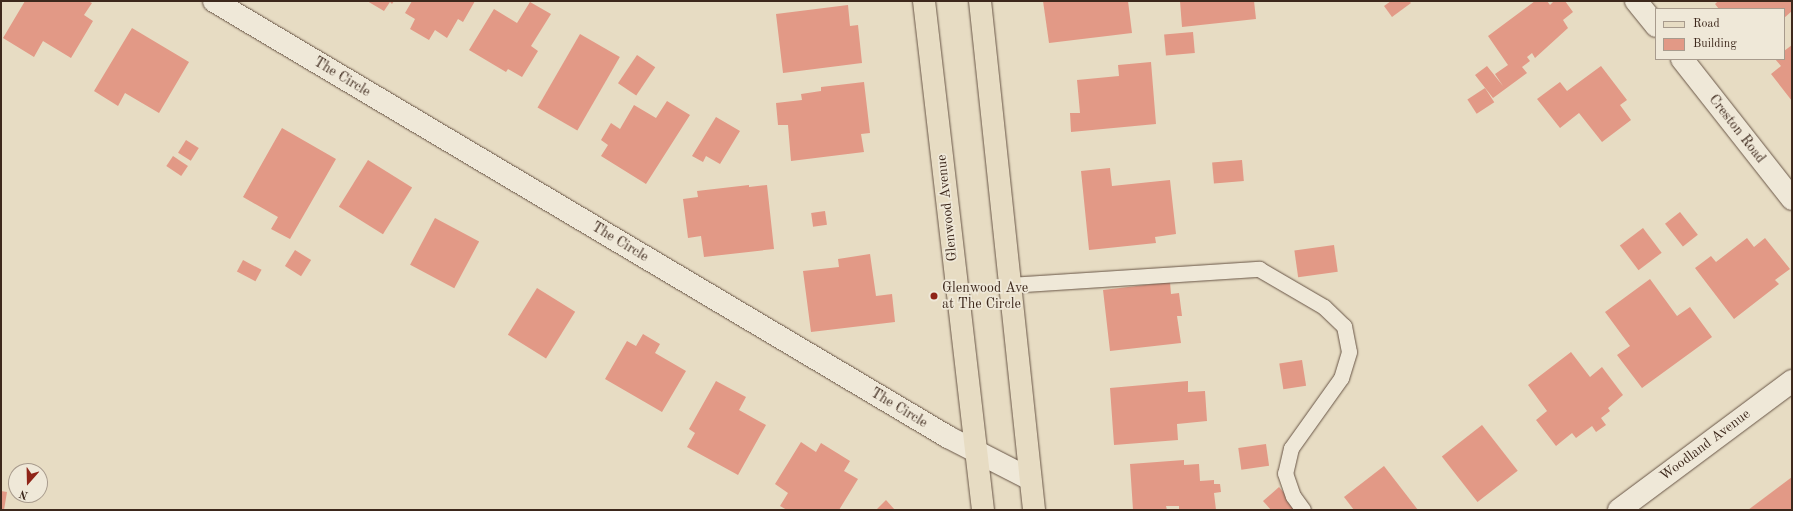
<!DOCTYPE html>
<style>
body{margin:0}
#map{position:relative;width:1793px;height:511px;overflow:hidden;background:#e7dcc3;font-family:"Old Standard TT",serif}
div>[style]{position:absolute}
.building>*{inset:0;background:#e29986;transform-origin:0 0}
.roads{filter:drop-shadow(0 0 1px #685546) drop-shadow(0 0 1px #685546)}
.service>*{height:15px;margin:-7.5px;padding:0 7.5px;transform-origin:7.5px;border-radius:7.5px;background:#efe8d8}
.minor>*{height:22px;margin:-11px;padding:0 11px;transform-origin:11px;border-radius:11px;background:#efe8d8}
.primary>*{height:22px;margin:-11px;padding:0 11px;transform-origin:11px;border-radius:11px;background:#e7dcc3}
.dots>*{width:11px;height:11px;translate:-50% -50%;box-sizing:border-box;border:2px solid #efe8d8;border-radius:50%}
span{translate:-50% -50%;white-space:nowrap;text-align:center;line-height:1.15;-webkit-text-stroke:3.5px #efe8d8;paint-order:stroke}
.street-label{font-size:14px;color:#3d281c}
.poi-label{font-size:14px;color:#3d281c}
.left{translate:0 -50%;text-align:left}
.frame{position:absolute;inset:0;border:2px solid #3d281c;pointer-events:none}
.legend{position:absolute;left:1655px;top:8px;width:130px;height:52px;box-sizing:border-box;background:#efe8d8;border:1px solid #a89b8d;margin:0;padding:5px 7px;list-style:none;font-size:12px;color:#3d281c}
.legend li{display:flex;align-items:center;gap:8px;height:20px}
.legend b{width:20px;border:1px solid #a89b8d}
.north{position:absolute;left:8px;top:463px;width:40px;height:40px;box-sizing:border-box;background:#efe8d8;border:1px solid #a89b8d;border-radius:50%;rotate:200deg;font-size:11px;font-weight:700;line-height:16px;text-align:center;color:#3d281c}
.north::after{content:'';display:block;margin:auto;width:14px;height:18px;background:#8f2418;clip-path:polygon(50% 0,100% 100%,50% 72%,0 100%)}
</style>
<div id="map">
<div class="building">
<div style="clip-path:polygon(25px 1px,88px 1px,92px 3px,84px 15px,93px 21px,71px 58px,43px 41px,34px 57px,3px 38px)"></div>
<div style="clip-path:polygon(367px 1px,394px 1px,392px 4px,390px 2px,384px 11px)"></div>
<div style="clip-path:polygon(412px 1px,475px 1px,463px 22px,458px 19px,447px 38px,435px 30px,429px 40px,410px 29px,415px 19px,405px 13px)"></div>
<div style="clip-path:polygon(1043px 1px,1128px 1px,1132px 33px,1049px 43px)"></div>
<div style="clip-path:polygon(1180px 1px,1254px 1px,1256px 19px,1182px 27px)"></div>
<div style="clip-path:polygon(1391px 1px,1409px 1px,1411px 3px,1392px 17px,1384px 6px)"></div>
<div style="clip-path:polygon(1535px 1px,1547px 1px,1550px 5px,1554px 1px,1565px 1px,1573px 12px,1563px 20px,1568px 28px,1535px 58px,1532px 53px,1527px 57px,1530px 61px,1522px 67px,1527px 73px,1493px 98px,1475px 75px,1487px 66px,1503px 86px,1495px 74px,1508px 65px,1488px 36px)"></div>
<div style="clip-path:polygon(1718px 1px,1792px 1px,1792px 11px,1784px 18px,1784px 9px,1719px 9px,1715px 4px)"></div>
<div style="clip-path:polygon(530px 2px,551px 14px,531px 46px,538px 51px,522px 77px,508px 69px,506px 72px,469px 50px,494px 9px,517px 23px)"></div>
<div style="clip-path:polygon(848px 5px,850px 26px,858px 25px,862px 63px,783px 73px,776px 14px)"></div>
<div style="clip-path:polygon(132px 28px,189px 62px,159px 113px,125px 93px,118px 106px,94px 91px)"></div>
<div style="left:1193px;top:32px;width:21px;height:29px;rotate:85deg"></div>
<div style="left:580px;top:34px;width:46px;height:85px;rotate:30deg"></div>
<div style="clip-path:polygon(1792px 45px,1792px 101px,1771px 74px,1781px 66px,1775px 59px,1784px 59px,1784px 51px)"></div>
<div style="left:637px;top:55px;width:22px;height:34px;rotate:34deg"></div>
<div style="clip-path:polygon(1151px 62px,1156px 124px,1071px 132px,1070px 113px,1080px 113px,1077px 80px,1119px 76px,1118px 65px)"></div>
<div style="clip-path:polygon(1601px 66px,1627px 100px,1620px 105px,1631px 120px,1602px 142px,1579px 113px,1560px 128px,1537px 99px,1560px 82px,1567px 91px)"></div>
<div style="clip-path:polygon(864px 82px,870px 133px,861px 134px,864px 152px,791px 161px,788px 125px,778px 125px,776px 103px,802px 100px,801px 94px,821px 91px,821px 87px)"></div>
<div style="left:1485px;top:88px;width:17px;height:21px;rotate:57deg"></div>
<div style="clip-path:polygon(667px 101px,690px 115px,646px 184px,601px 156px,608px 145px,601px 140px,611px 123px,620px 129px,634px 105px,656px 118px)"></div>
<div style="clip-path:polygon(716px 117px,740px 131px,720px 164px,706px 156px,703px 162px,692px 156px)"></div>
<div style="clip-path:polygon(282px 128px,336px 159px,290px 239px,271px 229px,278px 217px,243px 197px)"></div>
<div style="left:186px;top:140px;width:15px;height:15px;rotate:32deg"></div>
<div style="left:173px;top:156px;width:18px;height:12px;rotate:34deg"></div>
<div style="left:368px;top:160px;width:52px;height:55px;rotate:32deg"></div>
<div style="left:1242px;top:160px;width:21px;height:30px;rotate:85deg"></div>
<div style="clip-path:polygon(1110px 168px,1112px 186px,1170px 180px,1176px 234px,1155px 237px,1156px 243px,1089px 250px,1081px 171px)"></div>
<div style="clip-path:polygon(749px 185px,749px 187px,767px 185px,774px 249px,704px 257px,701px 236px,688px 238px,683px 199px,698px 197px,697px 191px)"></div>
<div style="left:825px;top:211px;width:14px;height:14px;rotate:82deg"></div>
<div style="left:1680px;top:212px;width:29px;height:19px;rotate:52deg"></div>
<div style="left:435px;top:218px;width:50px;height:53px;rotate:28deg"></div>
<div style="left:1643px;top:228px;width:31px;height:29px;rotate:53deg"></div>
<div style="clip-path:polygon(1747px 238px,1754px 247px,1765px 238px,1790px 269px,1775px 280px,1779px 284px,1734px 319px,1695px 268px,1711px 256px,1716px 262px)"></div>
<div style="left:1334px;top:245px;width:27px;height:40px;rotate:82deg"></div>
<div style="left:295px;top:250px;width:19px;height:19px;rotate:32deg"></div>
<div style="clip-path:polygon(870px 254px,876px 296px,892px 294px,895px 322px,811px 332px,803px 271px,839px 267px,838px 259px)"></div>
<div style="left:243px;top:260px;width:21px;height:13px;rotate:28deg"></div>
<div style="clip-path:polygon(1650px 279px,1677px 316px,1690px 307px,1712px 337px,1642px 388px,1617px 355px,1630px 346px,1605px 312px)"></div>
<div style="clip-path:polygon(1170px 282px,1171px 294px,1179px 293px,1182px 316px,1177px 316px,1181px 343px,1110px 351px,1103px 290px)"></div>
<div style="left:537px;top:288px;width:45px;height:55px;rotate:32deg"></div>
<div style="clip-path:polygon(643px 334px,660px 344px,655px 353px,686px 371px,662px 412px,605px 379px,627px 341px,636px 346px)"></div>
<div style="clip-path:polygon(1571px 352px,1590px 377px,1602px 367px,1623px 395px,1608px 408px,1610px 411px,1601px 418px,1606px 425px,1596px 432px,1592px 426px,1576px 438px,1572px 433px,1556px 446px,1536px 420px,1547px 411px,1528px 385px)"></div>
<div style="left:1302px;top:360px;width:26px;height:23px;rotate:81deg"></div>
<div style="clip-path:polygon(716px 381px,746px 397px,739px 410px,766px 425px,738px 475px,687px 447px,695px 433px,689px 429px)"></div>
<div style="clip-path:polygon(1188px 381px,1188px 392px,1205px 391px,1207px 421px,1177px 424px,1178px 440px,1114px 445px,1110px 388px)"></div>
<div style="left:1482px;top:425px;width:58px;height:51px;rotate:52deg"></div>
<div style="clip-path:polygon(801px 442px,816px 452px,821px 443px,850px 461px,844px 471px,858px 479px,839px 510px,787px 510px,780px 506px,788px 493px,775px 484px)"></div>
<div style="left:1266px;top:444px;width:22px;height:28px;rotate:82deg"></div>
<div style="clip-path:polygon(1184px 460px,1184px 465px,1199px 464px,1200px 481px,1214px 480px,1214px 484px,1220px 484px,1221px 492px,1214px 493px,1216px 510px,1179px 510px,1179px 506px,1166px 506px,1167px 510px,1133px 510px,1130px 464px)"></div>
<div style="clip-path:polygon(1384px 466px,1418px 510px,1354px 510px,1344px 497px)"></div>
<div style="clip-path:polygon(1792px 477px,1792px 510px,1748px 510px)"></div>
<div style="clip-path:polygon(1279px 487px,1299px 510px,1271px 510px,1263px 501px)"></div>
<div style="clip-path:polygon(1px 491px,7px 492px,4px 510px,1px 510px)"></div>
<div style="clip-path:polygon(886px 500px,895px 510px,876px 510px)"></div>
</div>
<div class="roads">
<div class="service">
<div style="left:1009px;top:285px;width:251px;rotate:-3.7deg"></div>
<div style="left:1259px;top:269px;width:75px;rotate:30.3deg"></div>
<div style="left:1324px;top:307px;width:28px;rotate:44deg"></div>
<div style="left:1344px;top:326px;width:26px;rotate:79deg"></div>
<div style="left:1349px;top:352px;width:27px;rotate:107deg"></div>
<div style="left:1341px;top:378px;width:86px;rotate:125.5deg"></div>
<div style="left:1291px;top:448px;width:26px;rotate:103deg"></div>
<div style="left:1285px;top:473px;width:24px;rotate:71deg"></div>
<div style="left:1293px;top:496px;width:17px;rotate:54deg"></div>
</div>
<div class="minor">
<div style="left:214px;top:1px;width:854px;rotate:30.71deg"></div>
<div style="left:948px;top:437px;width:92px;rotate:27.1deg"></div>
<div style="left:1636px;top:1px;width:32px;rotate:51deg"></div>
<div style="left:1682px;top:59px;width:178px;rotate:51.8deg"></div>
<div style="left:1619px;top:510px;width:216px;rotate:-36.7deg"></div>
</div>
<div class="primary">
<div style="left:924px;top:1px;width:512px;rotate:83.39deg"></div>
<div style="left:980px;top:1px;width:512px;rotate:83.94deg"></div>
</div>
</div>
<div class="dots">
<div style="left:934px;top:296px;background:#8f2418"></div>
</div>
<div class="street-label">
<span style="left:342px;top:77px;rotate:31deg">The Circle</span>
<span style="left:1737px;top:129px;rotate:52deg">Creston Road</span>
<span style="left:947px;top:208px;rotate:-96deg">Glenwood Avenue</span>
<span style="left:620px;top:242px;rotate:31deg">The Circle</span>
<span style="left:899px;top:408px;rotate:31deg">The Circle</span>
<span style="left:1705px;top:445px;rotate:-37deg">Woodland Avenue</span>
</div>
<div class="poi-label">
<span class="left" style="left:942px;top:296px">Glenwood Ave<br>at The Circle</span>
</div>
<div class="frame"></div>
<ul class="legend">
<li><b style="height:5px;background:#e7dcc3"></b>Road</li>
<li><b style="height:11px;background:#e29986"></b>Building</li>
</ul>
<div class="north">N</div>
</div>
